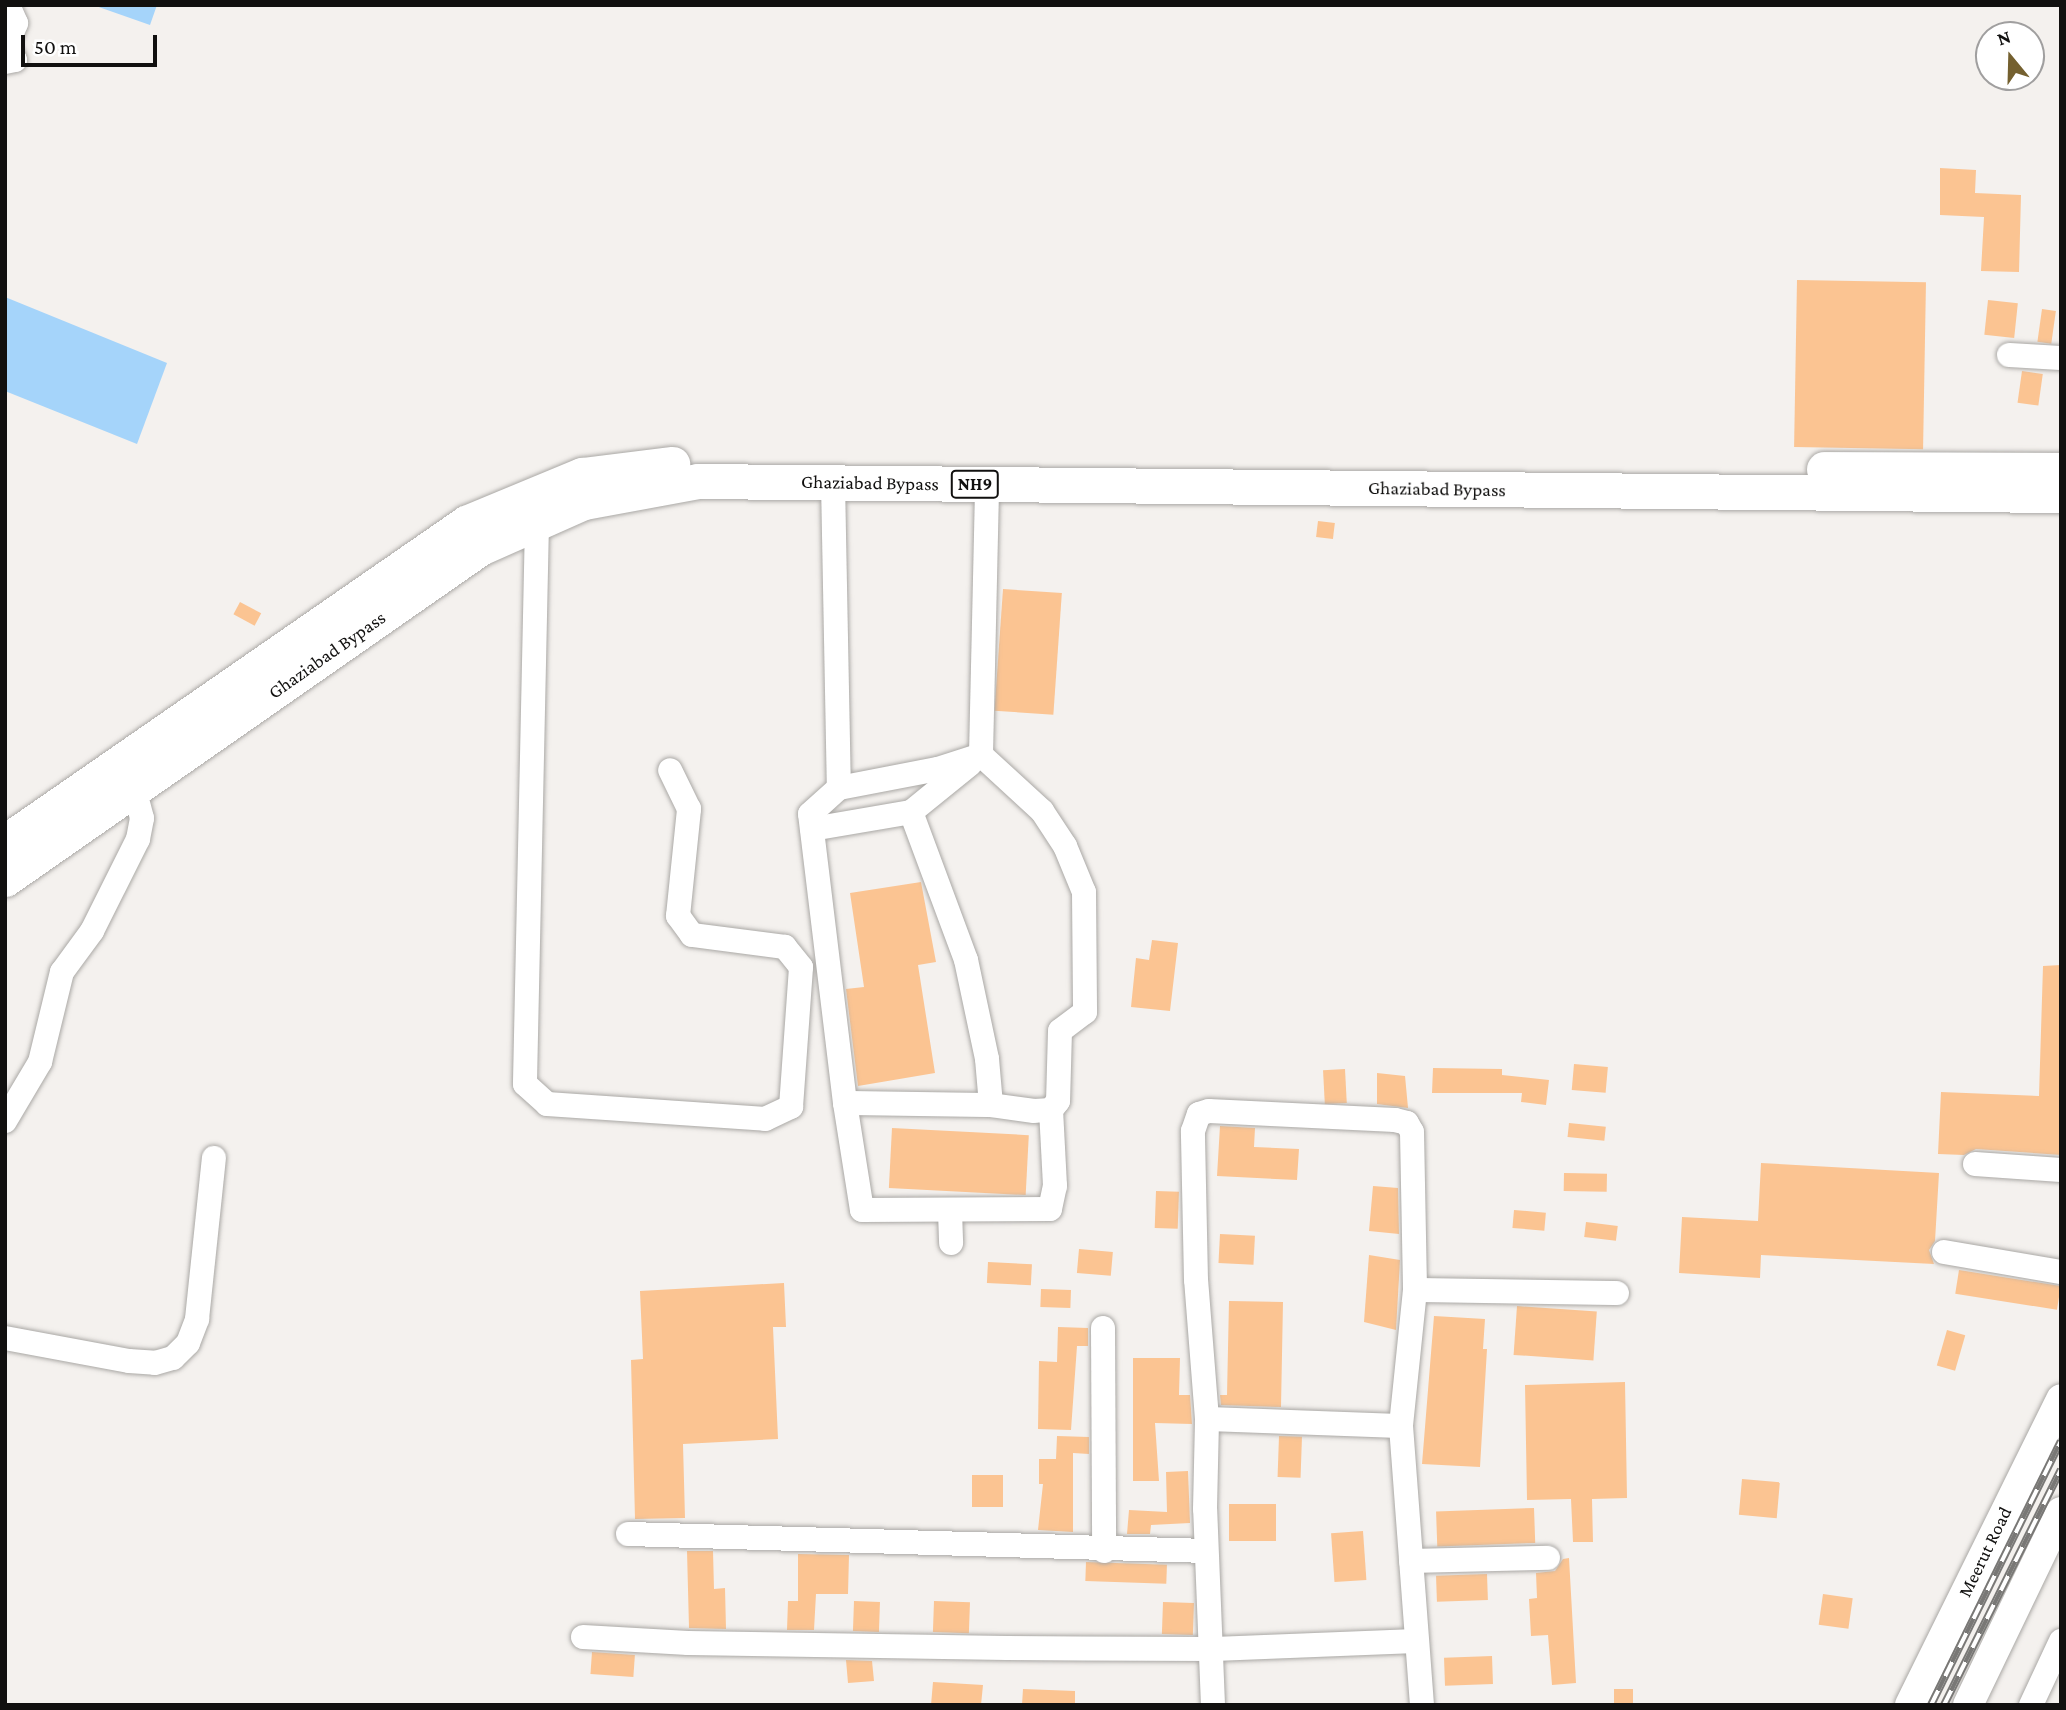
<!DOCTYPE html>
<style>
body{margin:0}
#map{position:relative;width:2066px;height:1710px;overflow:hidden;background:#f4f1ee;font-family:"Crimson Pro",serif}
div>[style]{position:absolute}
.water>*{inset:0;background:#a5d4fa}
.building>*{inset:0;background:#fbc492;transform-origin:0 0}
.roads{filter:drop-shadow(0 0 2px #aaa8a5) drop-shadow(0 0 2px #aaa8a5)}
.minor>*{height:24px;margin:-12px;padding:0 12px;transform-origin:12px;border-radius:12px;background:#fff}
.major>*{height:30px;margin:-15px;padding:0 15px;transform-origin:15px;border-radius:15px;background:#fff}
.highway>*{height:35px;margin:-17.5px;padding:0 17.5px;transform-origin:17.5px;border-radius:17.5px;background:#fff}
.rail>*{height:8px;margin-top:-4px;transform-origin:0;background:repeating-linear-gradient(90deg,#fff 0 16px,#797876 0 32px);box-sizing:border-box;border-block:2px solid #797876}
span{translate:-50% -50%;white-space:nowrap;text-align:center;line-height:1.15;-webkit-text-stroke:5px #fff;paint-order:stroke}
.shield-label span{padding:2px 5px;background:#fff;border:2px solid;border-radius:5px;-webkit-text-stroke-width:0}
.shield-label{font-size:18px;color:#11100f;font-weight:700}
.street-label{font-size:19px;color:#11100f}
.frame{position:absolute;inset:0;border:7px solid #11100f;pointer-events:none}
.north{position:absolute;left:1975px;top:21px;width:70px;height:70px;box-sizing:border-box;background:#fff;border:2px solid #a09f9f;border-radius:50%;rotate:341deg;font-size:19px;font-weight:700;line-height:28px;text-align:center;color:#11100f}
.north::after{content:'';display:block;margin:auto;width:24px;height:32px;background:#74602f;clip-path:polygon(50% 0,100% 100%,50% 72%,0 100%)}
.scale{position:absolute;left:21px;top:35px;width:136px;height:32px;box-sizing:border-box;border:4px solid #11100f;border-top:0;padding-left:9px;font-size:21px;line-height:24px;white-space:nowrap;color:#11100f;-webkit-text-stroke:5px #fff;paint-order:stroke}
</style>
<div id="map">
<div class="water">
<div style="clip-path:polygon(93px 5px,157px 5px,150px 25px)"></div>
<div style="clip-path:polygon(5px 297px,167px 363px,137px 444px,5px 391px)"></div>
</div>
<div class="building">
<div style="clip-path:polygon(1940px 168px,1976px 170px,1975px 193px,2021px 195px,2019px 272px,1981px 271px,1984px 217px,1940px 215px)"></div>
<div style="left:1797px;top:280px;width:129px;height:167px;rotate:1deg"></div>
<div style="left:1988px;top:300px;width:30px;height:35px;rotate:6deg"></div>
<div style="left:2042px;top:309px;width:14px;height:33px;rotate:8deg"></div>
<div style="left:2022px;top:371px;width:21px;height:32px;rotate:8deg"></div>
<div style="left:1318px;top:521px;width:17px;height:16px;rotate:7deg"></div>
<div style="left:1003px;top:589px;width:59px;height:122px;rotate:4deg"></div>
<div style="left:240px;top:602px;width:24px;height:14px;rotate:28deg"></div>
<div style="clip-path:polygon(921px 882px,936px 962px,918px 965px,935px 1073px,858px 1086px,846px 989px,864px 987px,850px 893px)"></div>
<div style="clip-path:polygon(1152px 940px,1178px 943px,1170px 1011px,1131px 1007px,1136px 958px,1149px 960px)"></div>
<div style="clip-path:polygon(2061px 965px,2061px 1155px,1976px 1149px,1964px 1155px,1938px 1154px,1941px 1092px,2039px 1096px,2043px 966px)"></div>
<div style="left:1574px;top:1064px;width:34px;height:26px;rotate:5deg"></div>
<div style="clip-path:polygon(1433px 1068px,1502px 1069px,1502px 1075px,1549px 1080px,1546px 1105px,1521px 1102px,1522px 1093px,1432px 1093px)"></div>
<div style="left:1345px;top:1069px;width:34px;height:22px;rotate:87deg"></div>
<div style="clip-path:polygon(1377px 1073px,1405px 1076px,1408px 1108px,1377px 1104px)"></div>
<div style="left:1569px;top:1123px;width:37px;height:14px;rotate:6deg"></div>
<div style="clip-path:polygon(1220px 1126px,1255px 1128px,1254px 1147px,1299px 1149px,1297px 1180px,1217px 1176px)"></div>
<div style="left:892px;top:1128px;width:137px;height:60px;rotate:3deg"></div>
<div style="clip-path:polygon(1761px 1163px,1939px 1173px,1935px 1241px,1929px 1250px,1934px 1264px,1761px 1255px,1760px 1278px,1679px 1273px,1682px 1217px,1758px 1221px)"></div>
<div style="left:1564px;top:1173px;width:43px;height:18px;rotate:1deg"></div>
<div style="clip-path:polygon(1373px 1186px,1398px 1188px,1399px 1234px,1369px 1231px)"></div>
<div style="left:1156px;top:1191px;width:23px;height:37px;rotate:2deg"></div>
<div style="left:1514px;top:1210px;width:32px;height:18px;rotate:5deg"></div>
<div style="left:1586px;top:1222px;width:32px;height:15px;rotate:7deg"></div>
<div style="left:1220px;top:1234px;width:35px;height:29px;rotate:3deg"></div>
<div style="left:1079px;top:1249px;width:34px;height:24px;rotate:5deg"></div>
<div style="clip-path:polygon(1369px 1255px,1400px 1260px,1396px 1330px,1364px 1322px)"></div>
<div style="left:988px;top:1262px;width:44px;height:21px;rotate:3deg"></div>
<div style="left:1959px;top:1270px;width:103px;height:24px;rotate:9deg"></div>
<div style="clip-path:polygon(784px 1283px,786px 1327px,773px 1327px,778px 1439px,683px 1444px,685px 1518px,635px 1519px,631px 1360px,643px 1359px,640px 1291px)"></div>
<div style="left:1041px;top:1289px;width:30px;height:18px;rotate:2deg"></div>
<div style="clip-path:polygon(1229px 1301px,1283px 1302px,1281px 1407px,1221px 1405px,1220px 1395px,1227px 1395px)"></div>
<div style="left:1517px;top:1306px;width:80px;height:49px;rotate:4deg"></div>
<div style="clip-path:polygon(1434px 1316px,1485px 1319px,1483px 1349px,1487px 1349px,1480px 1467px,1422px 1464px)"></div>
<div style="clip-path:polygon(1058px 1327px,1088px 1328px,1088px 1346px,1077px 1346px,1071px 1430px,1038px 1429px,1039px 1361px,1057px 1362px)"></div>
<div style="left:1947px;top:1330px;width:19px;height:37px;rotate:16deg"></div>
<div style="clip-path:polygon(1133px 1358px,1180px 1358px,1179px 1395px,1190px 1395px,1192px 1424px,1155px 1423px,1159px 1481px,1133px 1481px)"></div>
<div style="clip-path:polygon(1625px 1382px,1627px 1498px,1592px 1499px,1593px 1542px,1573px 1542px,1571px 1499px,1527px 1500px,1525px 1385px)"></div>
<div style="clip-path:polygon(1057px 1436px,1089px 1437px,1089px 1454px,1073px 1453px,1073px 1532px,1038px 1530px,1043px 1484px,1039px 1484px,1039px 1459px,1056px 1459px)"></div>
<div style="left:1279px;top:1436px;width:23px;height:41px;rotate:2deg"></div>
<div style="clip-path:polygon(1188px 1471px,1190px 1523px,1151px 1525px,1150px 1534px,1127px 1534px,1129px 1510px,1167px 1512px,1166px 1472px)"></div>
<div style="left:972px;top:1475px;width:31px;height:32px"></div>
<div style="left:1742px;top:1479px;width:38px;height:36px;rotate:5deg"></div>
<div style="left:1276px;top:1504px;width:37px;height:47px;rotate:90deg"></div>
<div style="left:1534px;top:1508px;width:35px;height:98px;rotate:88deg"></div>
<div style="left:1363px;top:1531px;width:49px;height:32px;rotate:86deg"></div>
<div style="clip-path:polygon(687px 1551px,713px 1551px,714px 1589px,725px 1588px,726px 1629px,689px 1628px)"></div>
<div style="clip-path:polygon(798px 1554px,849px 1555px,848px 1594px,816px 1594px,814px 1630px,787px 1630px,788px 1601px,798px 1601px)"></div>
<div style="clip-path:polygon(1569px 1558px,1576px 1683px,1552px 1685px,1548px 1635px,1531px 1636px,1529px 1599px,1537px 1598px,1536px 1573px,1555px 1571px,1563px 1559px)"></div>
<div style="left:1086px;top:1562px;width:81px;height:19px;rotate:2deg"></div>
<div style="left:1487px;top:1574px;width:26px;height:51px;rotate:88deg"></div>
<div style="left:1823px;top:1594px;width:30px;height:31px;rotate:8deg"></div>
<div style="left:854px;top:1601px;width:26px;height:30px;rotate:2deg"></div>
<div style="left:934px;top:1601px;width:36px;height:31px;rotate:2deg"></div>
<div style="left:1163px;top:1602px;width:31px;height:32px;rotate:2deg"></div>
<div style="left:592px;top:1652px;width:43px;height:22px;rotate:4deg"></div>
<div style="left:1492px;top:1656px;width:28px;height:48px;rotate:88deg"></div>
<div style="clip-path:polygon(846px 1660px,872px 1661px,874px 1681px,848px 1683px)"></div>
<div style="clip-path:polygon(933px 1682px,983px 1685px,981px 1705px,931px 1705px)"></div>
<div style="clip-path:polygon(1023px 1689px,1075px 1691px,1075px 1705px,1022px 1705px)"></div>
<div style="left:1614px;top:1689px;width:19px;height:16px"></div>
</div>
<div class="roads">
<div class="minor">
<div style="left:8px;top:5px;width:20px;rotate:66deg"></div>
<div style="left:16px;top:23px;width:19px;rotate:111deg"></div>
<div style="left:5px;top:37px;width:25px;rotate:67deg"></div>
<div style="left:15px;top:60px;width:10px;rotate:169deg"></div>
<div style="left:2009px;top:355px;width:52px;rotate:3.3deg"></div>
<div style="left:833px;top:482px;width:306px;rotate:88.9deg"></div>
<div style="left:537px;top:523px;width:561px;rotate:91.23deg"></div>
<div style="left:525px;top:1084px;width:30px;rotate:42deg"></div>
<div style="left:547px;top:1104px;width:219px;rotate:3.9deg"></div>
<div style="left:765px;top:1119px;width:29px;rotate:-25deg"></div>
<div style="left:791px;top:1107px;width:140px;rotate:-85.9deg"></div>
<div style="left:801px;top:967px;width:26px;rotate:-129deg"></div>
<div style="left:785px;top:947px;width:94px;rotate:-172.6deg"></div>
<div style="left:692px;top:935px;width:24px;rotate:-126deg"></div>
<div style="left:678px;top:916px;width:108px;rotate:-84.1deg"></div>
<div style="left:689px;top:809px;width:43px;rotate:-116deg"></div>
<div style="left:981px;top:755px;width:83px;rotate:42.6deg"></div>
<div style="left:1042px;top:811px;width:42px;rotate:56.7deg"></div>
<div style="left:1065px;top:846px;width:50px;rotate:67.6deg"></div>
<div style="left:1084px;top:892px;width:120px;rotate:89.5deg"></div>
<div style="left:1085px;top:1012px;width:31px;rotate:143deg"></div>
<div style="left:1060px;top:1031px;width:70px;rotate:91.6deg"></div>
<div style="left:1058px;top:1101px;width:11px;rotate:128deg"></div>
<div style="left:1051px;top:1110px;width:17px;rotate:177deg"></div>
<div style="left:1034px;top:1111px;width:43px;rotate:-172.1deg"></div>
<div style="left:991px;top:1105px;width:146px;rotate:-179.2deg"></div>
<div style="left:845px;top:1103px;width:291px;rotate:-96.9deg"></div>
<div style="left:810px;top:814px;width:39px;rotate:-42deg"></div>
<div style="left:839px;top:788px;width:101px;rotate:-10.9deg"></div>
<div style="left:938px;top:769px;width:45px;rotate:-18deg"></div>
<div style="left:981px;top:755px;width:271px;rotate:-88.7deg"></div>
<div style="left:911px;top:812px;width:76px;rotate:-39.1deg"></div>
<div style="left:812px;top:829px;width:100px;rotate:-9.7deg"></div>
<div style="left:911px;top:812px;width:158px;rotate:69.6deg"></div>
<div style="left:966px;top:960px;width:101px;rotate:78deg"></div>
<div style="left:987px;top:1059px;width:46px;rotate:85deg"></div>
<div style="left:845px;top:1103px;width:108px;rotate:81deg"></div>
<div style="left:862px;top:1210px;width:188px;rotate:-0.3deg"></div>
<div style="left:1050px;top:1209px;width:24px;rotate:-78deg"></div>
<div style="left:1055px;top:1186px;width:76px;rotate:-93deg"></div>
<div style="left:5px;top:1121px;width:69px;rotate:-59.3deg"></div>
<div style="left:40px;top:1062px;width:93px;rotate:-76.3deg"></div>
<div style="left:62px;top:972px;width:51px;rotate:-53.8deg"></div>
<div style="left:92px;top:931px;width:103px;rotate:-63.4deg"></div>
<div style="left:138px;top:839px;width:21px;rotate:-79deg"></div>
<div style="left:142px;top:818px;width:31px;rotate:-105deg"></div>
<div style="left:1975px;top:1164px;width:86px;rotate:4deg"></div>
<div style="left:950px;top:1211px;width:32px;rotate:88deg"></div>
<div style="left:1944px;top:1252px;width:119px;rotate:9.7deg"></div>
<div style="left:1415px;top:1290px;width:202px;rotate:0.9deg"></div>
<div style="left:1103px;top:1328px;width:223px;rotate:89.7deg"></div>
<div style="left:5px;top:1338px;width:126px;rotate:10.5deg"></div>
<div style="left:129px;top:1361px;width:26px;rotate:4deg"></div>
<div style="left:155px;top:1363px;width:19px;rotate:-16deg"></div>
<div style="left:173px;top:1358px;width:21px;rotate:-45deg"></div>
<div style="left:188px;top:1343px;width:26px;rotate:-69deg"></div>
<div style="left:197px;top:1319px;width:162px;rotate:-84deg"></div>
<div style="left:1207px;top:1419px;width:194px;rotate:2.1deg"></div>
<div style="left:628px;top:1534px;width:578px;rotate:1.68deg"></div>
<div style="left:1411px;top:1561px;width:137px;rotate:-1.3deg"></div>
<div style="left:583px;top:1637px;width:105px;rotate:3.3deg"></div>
<div style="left:688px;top:1643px;width:319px;rotate:0.9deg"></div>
<div style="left:1007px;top:1648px;width:207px;rotate:0.3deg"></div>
<div style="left:1214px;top:1649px;width:202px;rotate:-2.3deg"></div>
<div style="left:1213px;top:1705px;width:196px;rotate:-92.3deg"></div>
<div style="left:1205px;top:1509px;width:90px;rotate:-88.7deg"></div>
<div style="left:1207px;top:1419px;width:139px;rotate:-94.5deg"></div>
<div style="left:1196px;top:1280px;width:149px;rotate:-91.2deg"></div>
<div style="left:1193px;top:1131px;width:18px;rotate:-71deg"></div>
<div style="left:1199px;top:1114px;width:10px;rotate:-17deg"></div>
<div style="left:1209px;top:1111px;width:186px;rotate:2.8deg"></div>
<div style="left:1395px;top:1120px;width:12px;rotate:14deg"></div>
<div style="left:1407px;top:1123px;width:10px;rotate:61deg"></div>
<div style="left:1412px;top:1132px;width:158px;rotate:88.9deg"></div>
<div style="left:1415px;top:1290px;width:137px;rotate:95.9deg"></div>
<div style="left:1401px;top:1426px;width:280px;rotate:85.7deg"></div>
<div style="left:2031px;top:1705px;width:71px;rotate:-64.9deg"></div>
</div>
<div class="major">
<div style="left:1910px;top:1705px;width:341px;rotate:-63.7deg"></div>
<div style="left:1968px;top:1705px;width:214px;rotate:-64.3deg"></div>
</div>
<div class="highway">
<div style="left:1824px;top:469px;width:237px;rotate:0.2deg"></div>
<div style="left:5px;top:842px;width:561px;rotate:-34.68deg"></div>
<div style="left:466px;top:523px;width:126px;rotate:-22.5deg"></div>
<div style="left:582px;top:475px;width:91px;rotate:-7deg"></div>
<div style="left:5px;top:879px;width:579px;rotate:-34.87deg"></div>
<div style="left:480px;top:548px;width:114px;rotate:-23.9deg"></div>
<div style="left:584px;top:502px;width:116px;rotate:-10.4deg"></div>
<div style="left:698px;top:481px;width:1363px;rotate:0.59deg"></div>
</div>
</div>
<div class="rail">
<div style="left:1931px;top:1705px;width:294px;rotate:-63.8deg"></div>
<div style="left:1944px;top:1705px;width:263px;rotate:-63.6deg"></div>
</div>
<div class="shield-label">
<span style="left:975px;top:484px">NH9</span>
</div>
<div class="street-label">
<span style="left:870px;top:483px;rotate:1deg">Ghaziabad Bypass</span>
<span style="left:1437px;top:489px;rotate:1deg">Ghaziabad Bypass</span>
<span style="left:327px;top:655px;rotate:-35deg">Ghaziabad Bypass</span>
<span style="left:1985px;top:1552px;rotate:-64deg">Meerut Road</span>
</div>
<div class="frame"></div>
<div class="north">N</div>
<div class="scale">50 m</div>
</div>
